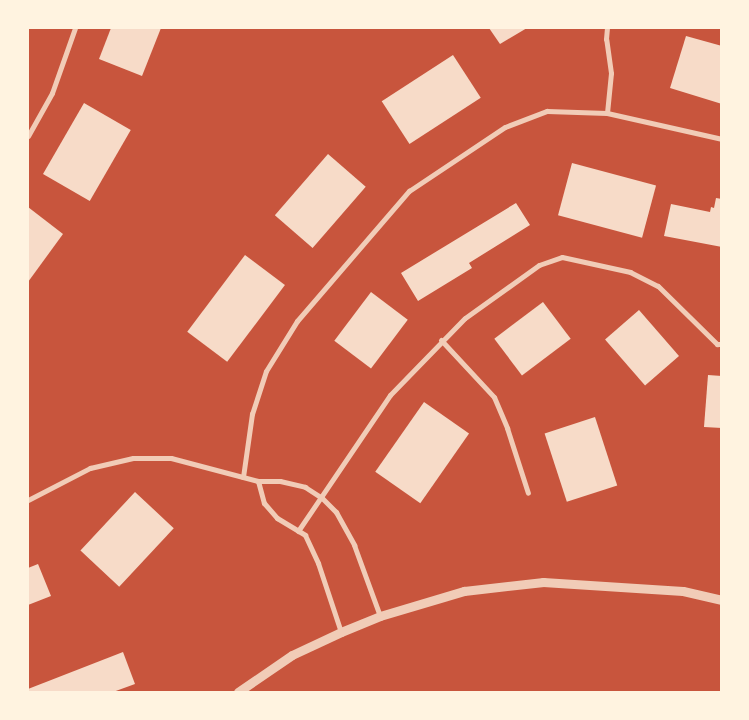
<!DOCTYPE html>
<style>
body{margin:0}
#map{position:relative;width:749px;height:720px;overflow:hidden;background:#c8553d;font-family:"PT Sans Narrow",sans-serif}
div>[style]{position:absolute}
.building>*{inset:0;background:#f7dbc8;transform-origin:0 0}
.minor>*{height:5px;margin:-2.5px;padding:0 2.5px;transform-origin:2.5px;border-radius:2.5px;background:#f1ccb7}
.tertiary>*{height:9px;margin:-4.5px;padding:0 4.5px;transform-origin:4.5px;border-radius:4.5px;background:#f1ccb7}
span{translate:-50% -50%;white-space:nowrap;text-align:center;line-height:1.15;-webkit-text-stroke:4px #fff3e0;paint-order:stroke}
.frame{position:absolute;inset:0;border:29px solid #fff3e0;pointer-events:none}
</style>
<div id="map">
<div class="building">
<div style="clip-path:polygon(111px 28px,161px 28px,142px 76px,99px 59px)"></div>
<div style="clip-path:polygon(489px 28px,527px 28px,500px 44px)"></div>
<div style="clip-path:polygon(686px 36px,722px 46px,722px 104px,670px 88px)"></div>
<div style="left:453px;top:55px;width:51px;height:85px;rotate:57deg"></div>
<div style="left:84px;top:103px;width:54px;height:82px;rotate:30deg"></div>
<div style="left:328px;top:154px;width:50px;height:81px;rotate:41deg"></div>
<div style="left:572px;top:163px;width:87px;height:54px;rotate:15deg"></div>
<div style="clip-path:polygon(716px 198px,722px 199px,722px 247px,664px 236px,671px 204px,710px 212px,711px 207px,714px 208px)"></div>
<div style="clip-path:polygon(516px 203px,530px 225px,469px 263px,472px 268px,418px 301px,401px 273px)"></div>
<div style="clip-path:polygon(28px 207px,63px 234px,28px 282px)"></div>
<div style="left:245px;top:255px;width:50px;height:96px;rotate:37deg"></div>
<div style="left:371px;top:292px;width:46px;height:61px;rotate:37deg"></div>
<div style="left:543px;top:302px;width:46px;height:61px;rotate:53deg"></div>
<div style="left:639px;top:310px;width:61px;height:45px;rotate:49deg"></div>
<div style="clip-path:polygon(708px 375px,722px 376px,722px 428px,704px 427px)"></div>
<div style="left:424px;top:402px;width:55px;height:85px;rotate:35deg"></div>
<div style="left:595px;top:417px;width:72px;height:53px;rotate:72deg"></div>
<div style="left:135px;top:492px;width:53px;height:80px;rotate:43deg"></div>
<div style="clip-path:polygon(38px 564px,51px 596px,28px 605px,28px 568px)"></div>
<div style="clip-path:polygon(123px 652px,135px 684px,113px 692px,28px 692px,28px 689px)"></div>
</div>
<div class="minor">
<div style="left:607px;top:113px;width:40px;rotate:-84.3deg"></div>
<div style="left:611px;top:73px;width:34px;rotate:-98deg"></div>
<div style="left:606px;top:39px;width:11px;rotate:-85deg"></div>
<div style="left:28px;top:136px;width:49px;rotate:-60.8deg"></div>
<div style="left:52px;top:93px;width:69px;rotate:-70.5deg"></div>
<div style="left:441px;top:340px;width:78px;rotate:47.1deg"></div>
<div style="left:494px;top:397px;width:34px;rotate:67deg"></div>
<div style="left:507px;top:428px;width:68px;rotate:72.1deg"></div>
<div style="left:243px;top:477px;width:64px;rotate:-81.9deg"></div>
<div style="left:252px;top:414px;width:45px;rotate:-72deg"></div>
<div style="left:266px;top:371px;width:59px;rotate:-58.2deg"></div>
<div style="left:297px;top:321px;width:172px;rotate:-49.3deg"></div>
<div style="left:409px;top:191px;width:115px;rotate:-33.7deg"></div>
<div style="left:505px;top:127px;width:45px;rotate:-20.9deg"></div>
<div style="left:547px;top:111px;width:60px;rotate:1.9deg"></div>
<div style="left:607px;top:113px;width:118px;rotate:12.7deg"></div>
<div style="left:258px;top:481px;width:23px;rotate:75deg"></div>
<div style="left:264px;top:503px;width:20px;rotate:49deg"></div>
<div style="left:277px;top:518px;width:33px;rotate:31deg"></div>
<div style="left:305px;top:535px;width:31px;rotate:65deg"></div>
<div style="left:318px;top:563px;width:73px;rotate:71.6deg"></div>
<div style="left:28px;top:500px;width:70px;rotate:-27.3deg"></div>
<div style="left:90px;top:468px;width:44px;rotate:-13.1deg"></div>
<div style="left:133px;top:458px;width:38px"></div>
<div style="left:171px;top:458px;width:90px;rotate:14.8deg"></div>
<div style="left:258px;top:481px;width:22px"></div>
<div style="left:280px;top:481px;width:26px;rotate:13deg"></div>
<div style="left:305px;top:487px;width:20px;rotate:33deg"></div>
<div style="left:322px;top:498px;width:20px;rotate:45deg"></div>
<div style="left:336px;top:512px;width:38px;rotate:61deg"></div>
<div style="left:354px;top:545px;width:76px;rotate:69.9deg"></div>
<div style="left:298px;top:531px;width:164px;rotate:-55.9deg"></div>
<div style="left:390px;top:395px;width:107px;rotate:-45.8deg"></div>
<div style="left:465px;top:318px;width:91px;rotate:-35.6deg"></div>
<div style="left:539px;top:265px;width:24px;rotate:-19deg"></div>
<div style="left:562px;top:257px;width:70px;rotate:12.4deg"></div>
<div style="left:630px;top:272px;width:31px;rotate:27deg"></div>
<div style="left:658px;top:286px;width:83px;rotate:44.5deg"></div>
<div style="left:717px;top:344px;width:5px"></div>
</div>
<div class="tertiary">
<div style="left:238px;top:692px;width:65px;rotate:-34.4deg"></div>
<div style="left:292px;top:655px;width:54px;rotate:-25.1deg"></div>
<div style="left:341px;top:632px;width:42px;rotate:-22.3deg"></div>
<div style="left:380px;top:616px;width:88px;rotate:-16.6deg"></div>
<div style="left:464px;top:591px;width:80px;rotate:-6.5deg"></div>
<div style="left:543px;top:582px;width:140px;rotate:3.7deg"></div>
<div style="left:683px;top:591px;width:40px;rotate:13deg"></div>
</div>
<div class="frame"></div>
</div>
